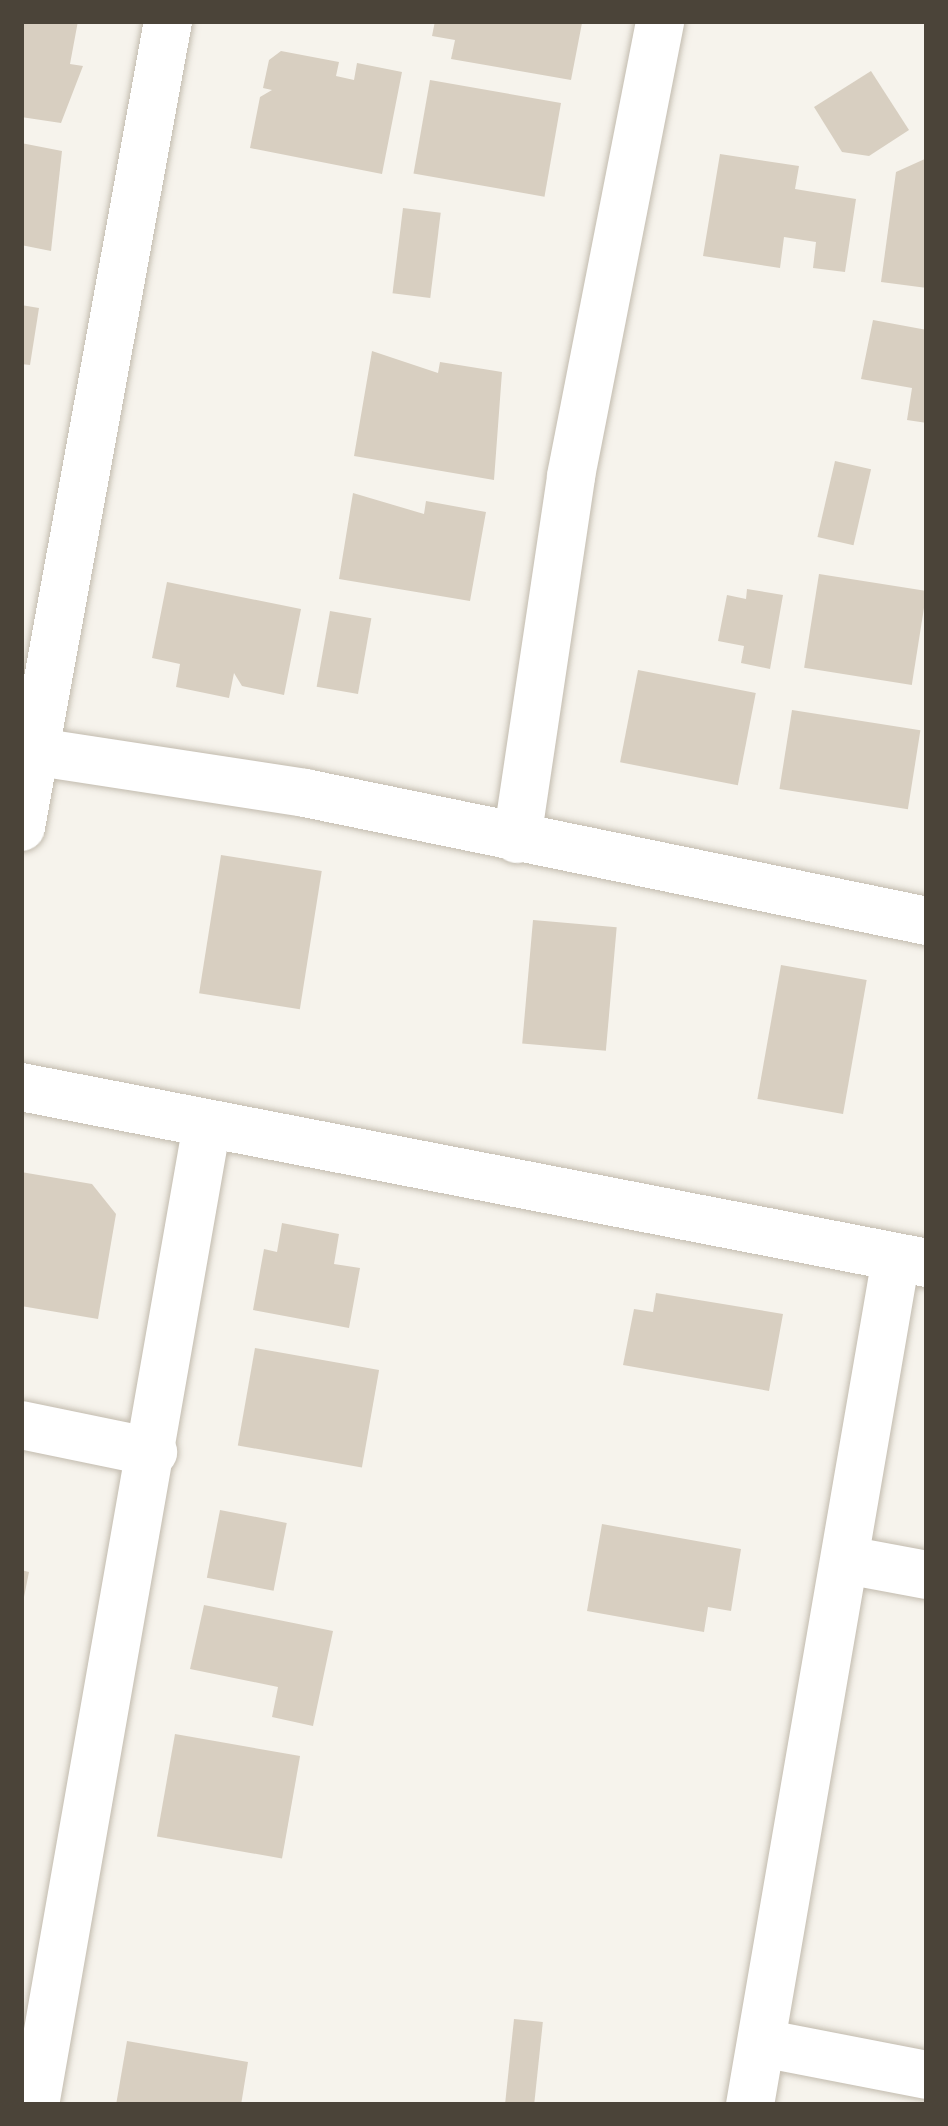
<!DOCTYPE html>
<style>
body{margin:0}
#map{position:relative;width:948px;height:2126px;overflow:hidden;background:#f6f3ec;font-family:Overpass,sans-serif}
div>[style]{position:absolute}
.building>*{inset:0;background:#d8cfc1;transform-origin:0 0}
.roads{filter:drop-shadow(0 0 3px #c2bbae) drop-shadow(0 0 3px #c2bbae)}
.minor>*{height:48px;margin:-24px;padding:0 24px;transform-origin:24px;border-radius:24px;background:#fff}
span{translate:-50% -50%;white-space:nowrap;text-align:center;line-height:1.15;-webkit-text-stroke:9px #fff;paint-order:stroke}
.frame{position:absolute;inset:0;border:24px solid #4b4439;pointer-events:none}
</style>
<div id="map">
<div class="building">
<div style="clip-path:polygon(21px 21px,78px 21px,70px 64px,83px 66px,61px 123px,21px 117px)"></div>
<div style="clip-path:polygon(435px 21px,582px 23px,571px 80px,451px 59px,455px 40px,432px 36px)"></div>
<div style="clip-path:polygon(281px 51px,339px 62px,336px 76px,354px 80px,357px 63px,402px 72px,382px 174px,250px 148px,260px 97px,272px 90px,263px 88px,269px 60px)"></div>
<div style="clip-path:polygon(871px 71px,909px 130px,869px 156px,842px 152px,814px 107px)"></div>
<div style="left:430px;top:80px;width:133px;height:95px;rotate:10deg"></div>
<div style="clip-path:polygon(21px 143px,62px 151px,51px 251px,21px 245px)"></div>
<div style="clip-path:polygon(720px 154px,799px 166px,795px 189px,856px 199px,845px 272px,813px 268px,816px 242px,784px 237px,780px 268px,703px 256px)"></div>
<div style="clip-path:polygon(927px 158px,927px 288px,881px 282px,896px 172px)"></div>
<div style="left:403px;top:208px;width:38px;height:86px;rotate:7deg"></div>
<div style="clip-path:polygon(21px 305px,39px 308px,30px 365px,21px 364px)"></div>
<div style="clip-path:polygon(873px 320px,927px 330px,927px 423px,907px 420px,912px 388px,861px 379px)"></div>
<div style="clip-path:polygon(372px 351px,438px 373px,440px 362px,502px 372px,494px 480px,354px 456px)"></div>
<div style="left:835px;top:461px;width:37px;height:78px;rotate:13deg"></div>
<div style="clip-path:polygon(353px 493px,424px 514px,426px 501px,486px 512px,470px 601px,339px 579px)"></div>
<div style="left:819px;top:574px;width:109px;height:95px;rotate:9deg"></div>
<div style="clip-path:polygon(167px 582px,301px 609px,284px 695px,242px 686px,234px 673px,229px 698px,176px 687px,180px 664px,152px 658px)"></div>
<div style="clip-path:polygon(747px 589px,783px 595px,770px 669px,741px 663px,744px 646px,718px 641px,727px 595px,746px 599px)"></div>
<div style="left:330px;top:611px;width:42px;height:77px;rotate:10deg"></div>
<div style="left:638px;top:670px;width:120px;height:94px;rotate:11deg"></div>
<div style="left:792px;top:710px;width:130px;height:80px;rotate:9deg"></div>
<div style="left:221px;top:855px;width:102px;height:140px;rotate:9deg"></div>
<div style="left:533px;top:920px;width:84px;height:124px;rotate:5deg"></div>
<div style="left:781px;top:965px;width:87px;height:136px;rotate:10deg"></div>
<div style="clip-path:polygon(21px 1172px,92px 1184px,116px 1214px,98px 1319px,21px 1306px)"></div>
<div style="clip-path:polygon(282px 1223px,339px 1234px,334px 1264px,360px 1268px,349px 1328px,253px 1310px,264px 1249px,277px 1252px)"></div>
<div style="clip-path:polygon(656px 1293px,783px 1314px,769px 1391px,623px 1365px,634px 1309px,653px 1312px)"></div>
<div style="left:255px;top:1348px;width:126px;height:99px;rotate:10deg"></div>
<div style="left:220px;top:1510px;width:68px;height:69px;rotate:11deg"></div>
<div style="clip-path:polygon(602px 1524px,741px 1549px,731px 1611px,708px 1607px,704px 1632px,587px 1611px)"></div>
<div style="clip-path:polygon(21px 1570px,29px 1572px,23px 1602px,21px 1602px)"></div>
<div style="clip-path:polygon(204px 1605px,333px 1631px,313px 1726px,272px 1717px,278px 1687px,190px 1669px)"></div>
<div style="left:175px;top:1734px;width:127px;height:104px;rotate:10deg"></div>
<div style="left:514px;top:2019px;width:29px;height:86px;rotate:6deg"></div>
<div style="clip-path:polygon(127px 2041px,248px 2062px,241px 2105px,116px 2105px)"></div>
</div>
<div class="roads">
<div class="minor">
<div style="left:38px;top:752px;width:270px;rotate:8.7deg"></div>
<div style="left:305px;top:793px;width:635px;rotate:11.63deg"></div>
<div style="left:21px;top:827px;width:819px;rotate:-79.66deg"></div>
<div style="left:517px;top:839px;width:367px;rotate:-81.5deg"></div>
<div style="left:571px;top:476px;width:464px;rotate:-78.9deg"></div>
<div style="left:21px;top:1087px;width:923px;rotate:10.99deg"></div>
<div style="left:21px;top:1425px;width:135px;rotate:11.6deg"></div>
<div style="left:852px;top:1561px;width:76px;rotate:10.6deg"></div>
<div style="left:762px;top:2043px;width:168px;rotate:11deg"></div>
<div style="left:35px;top:2105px;width:995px;rotate:-80.05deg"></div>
<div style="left:750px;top:2105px;width:859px;rotate:-80.22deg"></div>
</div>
</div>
<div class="frame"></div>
</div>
